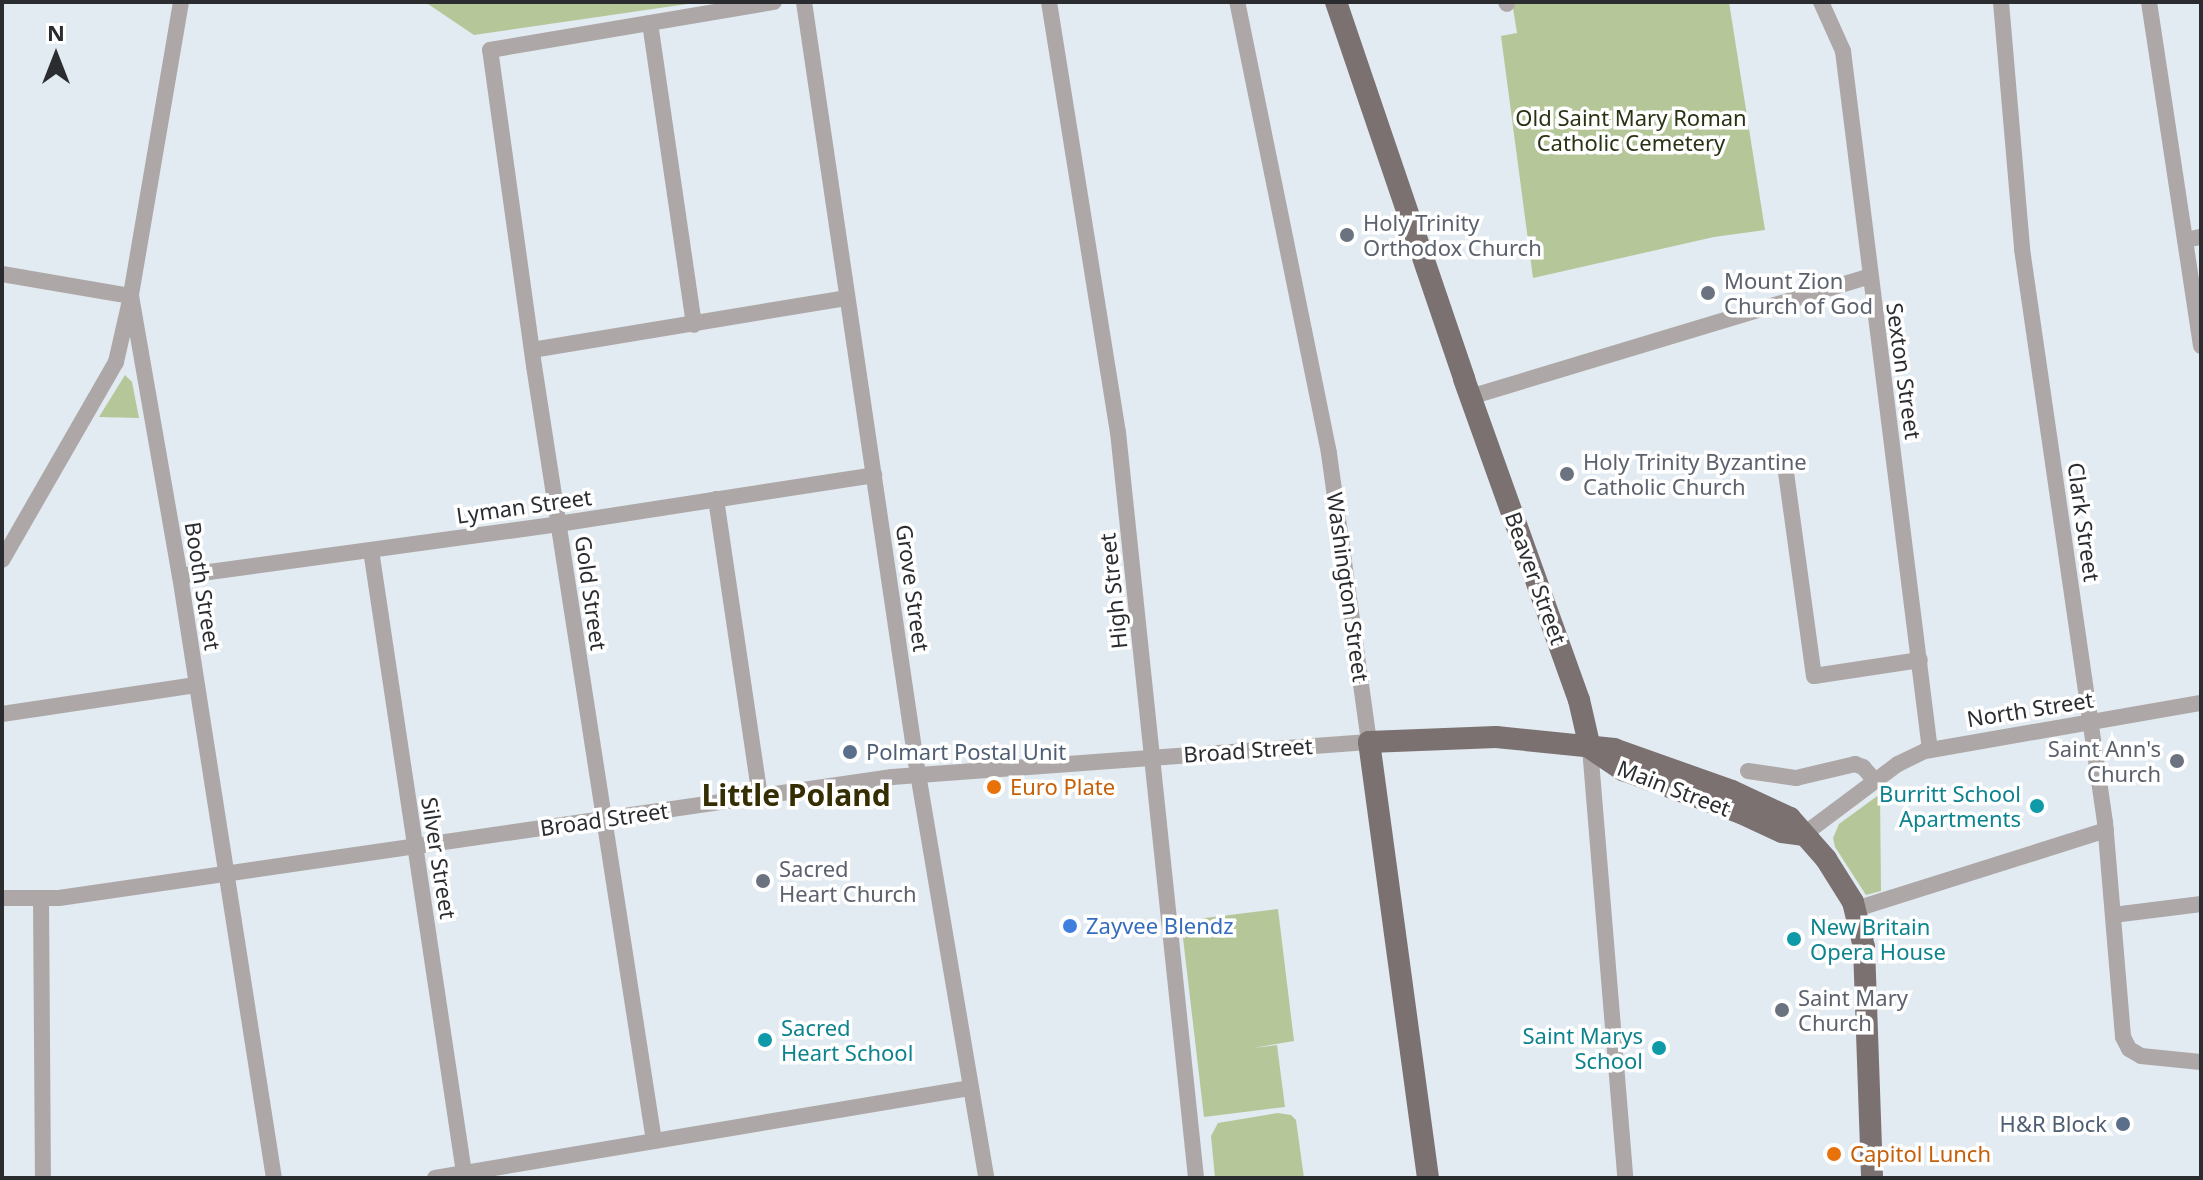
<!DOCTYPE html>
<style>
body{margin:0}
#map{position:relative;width:2203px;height:1180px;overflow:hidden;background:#e2eaf2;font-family:"Noto Sans",sans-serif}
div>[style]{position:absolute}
.green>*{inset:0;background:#b5c799}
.minor>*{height:16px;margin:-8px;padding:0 8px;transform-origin:8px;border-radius:8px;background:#ada8a7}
.major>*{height:22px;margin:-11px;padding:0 11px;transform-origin:11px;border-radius:11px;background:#7b7170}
.dots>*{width:22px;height:22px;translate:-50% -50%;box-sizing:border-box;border:4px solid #fff;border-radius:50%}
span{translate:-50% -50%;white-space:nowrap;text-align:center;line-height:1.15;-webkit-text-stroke:7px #fff;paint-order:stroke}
.park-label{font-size:22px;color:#283313}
.worship-label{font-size:22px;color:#5b616d}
.left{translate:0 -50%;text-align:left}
.right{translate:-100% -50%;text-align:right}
.street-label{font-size:22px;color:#2a2c30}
.service-label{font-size:22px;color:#4e5e75}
.food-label{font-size:22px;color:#c56008}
.culture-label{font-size:22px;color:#0d838f}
.shop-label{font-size:22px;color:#366cbe}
.district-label{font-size:30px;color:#362e03;font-weight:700}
.frame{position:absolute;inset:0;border:4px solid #2a2c30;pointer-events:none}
.north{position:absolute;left:16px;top:16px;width:80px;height:80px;-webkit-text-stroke:6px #fff;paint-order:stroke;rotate:0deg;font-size:22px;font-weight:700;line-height:32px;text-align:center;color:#2a2c30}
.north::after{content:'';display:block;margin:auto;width:28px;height:36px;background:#2a2c30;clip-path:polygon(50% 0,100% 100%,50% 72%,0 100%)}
</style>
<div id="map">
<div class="green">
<div style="clip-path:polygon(425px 2px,701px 2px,474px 35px)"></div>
<div style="clip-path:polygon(1512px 2px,1729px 2px,1765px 230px,1714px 237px,1533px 278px,1501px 36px,1517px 33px)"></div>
<div style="clip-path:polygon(125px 375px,132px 382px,139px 418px,99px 417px)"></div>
<div style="clip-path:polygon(1880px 794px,1881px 891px,1866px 895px,1835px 847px,1833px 838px,1839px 824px)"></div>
<div style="clip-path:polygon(1278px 909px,1294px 1041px,1253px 1048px,1277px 1045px,1285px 1107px,1204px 1117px,1181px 921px)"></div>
<div style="clip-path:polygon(1278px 1113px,1291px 1115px,1296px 1120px,1304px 1178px,1215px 1178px,1211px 1136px,1218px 1123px)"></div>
</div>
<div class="minor">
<div style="left:181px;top:2px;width:298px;rotate:99.7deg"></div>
<div style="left:131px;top:296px;width:284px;rotate:80.1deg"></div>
<div style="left:180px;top:576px;width:609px;rotate:81.13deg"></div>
<div style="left:804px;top:2px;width:768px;rotate:81.62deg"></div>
<div style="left:916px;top:762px;width:422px;rotate:80.4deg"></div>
<div style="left:1049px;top:2px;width:436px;rotate:80.9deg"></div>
<div style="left:1118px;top:432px;width:750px;rotate:84.03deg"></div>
<div style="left:1506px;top:2px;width:2px;rotate:63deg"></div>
<div style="left:1821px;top:2px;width:54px;rotate:65.8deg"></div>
<div style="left:1843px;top:51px;width:704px;rotate:82.91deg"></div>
<div style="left:2001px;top:2px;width:248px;rotate:85.1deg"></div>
<div style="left:2022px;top:249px;width:579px;rotate:81.76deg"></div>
<div style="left:2105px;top:822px;width:216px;rotate:85.2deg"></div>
<div style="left:2123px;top:1037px;width:13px;rotate:63deg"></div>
<div style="left:2129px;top:1049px;width:14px;rotate:30deg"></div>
<div style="left:2141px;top:1056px;width:60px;rotate:5.7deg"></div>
<div style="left:2149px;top:2px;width:348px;rotate:81.4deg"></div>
<div style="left:650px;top:23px;width:305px;rotate:81.7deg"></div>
<div style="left:2185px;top:240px;width:16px;rotate:-11deg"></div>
<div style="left:2px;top:274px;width:131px;rotate:9.7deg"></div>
<div style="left:131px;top:296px;width:68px;rotate:102.8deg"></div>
<div style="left:116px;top:362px;width:228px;rotate:119.9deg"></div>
<div style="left:532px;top:350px;width:318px;rotate:-9.4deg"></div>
<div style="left:1470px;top:397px;width:418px;rotate:-16.8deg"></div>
<div style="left:1785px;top:465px;width:213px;rotate:82.2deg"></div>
<div style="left:1814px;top:676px;width:107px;rotate:-8.6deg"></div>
<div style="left:716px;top:499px;width:300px;rotate:81.6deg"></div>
<div style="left:371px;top:550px;width:630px;rotate:81.51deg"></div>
<div style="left:180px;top:576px;width:382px;rotate:-7.8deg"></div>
<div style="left:558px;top:524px;width:320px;rotate:-8.8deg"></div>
<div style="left:2px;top:714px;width:196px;rotate:-8.5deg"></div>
<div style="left:1590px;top:748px;width:431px;rotate:85.3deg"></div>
<div style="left:1748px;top:771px;width:49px;rotate:8.3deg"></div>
<div style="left:1796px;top:778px;width:61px;rotate:-13.3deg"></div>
<div style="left:1855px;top:764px;width:9px;rotate:21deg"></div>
<div style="left:1863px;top:767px;width:18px;rotate:49deg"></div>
<div style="left:1803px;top:835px;width:119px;rotate:-36.8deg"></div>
<div style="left:1898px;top:764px;width:30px;rotate:-26deg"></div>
<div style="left:1925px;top:751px;width:280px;rotate:-9.9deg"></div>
<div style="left:2px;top:898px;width:57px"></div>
<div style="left:59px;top:898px;width:842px;rotate:-8.26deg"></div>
<div style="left:892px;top:777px;width:478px;rotate:-4.2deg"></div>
<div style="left:1369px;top:742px;width:292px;rotate:-97.9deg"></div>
<div style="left:1329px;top:453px;width:460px;rotate:-101.5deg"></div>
<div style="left:41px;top:899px;width:279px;rotate:89.6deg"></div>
<div style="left:1856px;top:909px;width:262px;rotate:-17.5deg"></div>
<div style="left:2113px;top:915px;width:89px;rotate:-7.1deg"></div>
<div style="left:654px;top:1141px;width:784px;rotate:-98.8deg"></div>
<div style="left:534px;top:366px;width:319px;rotate:-97.9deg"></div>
<div style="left:490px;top:50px;width:288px;rotate:-9.6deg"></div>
<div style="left:435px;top:1178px;width:543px;rotate:-9.55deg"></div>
</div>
<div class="major">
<div style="left:1336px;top:2px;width:398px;rotate:71.2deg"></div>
<div style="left:1464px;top:379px;width:341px;rotate:70.3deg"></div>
<div style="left:1579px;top:700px;width:49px;rotate:77.1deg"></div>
<div style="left:1590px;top:748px;width:40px;rotate:34deg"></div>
<div style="left:1623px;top:770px;width:126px;rotate:20deg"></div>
<div style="left:1741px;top:813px;width:45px;rotate:24.9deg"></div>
<div style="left:1782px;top:832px;width:21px;rotate:8deg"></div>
<div style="left:1428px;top:1178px;width:440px;rotate:-97.7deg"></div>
<div style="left:1369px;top:742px;width:127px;rotate:-2.3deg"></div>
<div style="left:1496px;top:737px;width:119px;rotate:5.8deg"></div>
<div style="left:1614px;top:749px;width:125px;rotate:19.6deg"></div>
<div style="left:1732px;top:791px;width:64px;rotate:25deg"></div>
<div style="left:1790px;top:818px;width:55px;rotate:48.7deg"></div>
<div style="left:1826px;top:859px;width:51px;rotate:57.9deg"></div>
<div style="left:1853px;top:902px;width:46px;rotate:76.3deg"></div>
<div style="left:1864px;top:947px;width:231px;rotate:88deg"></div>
</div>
<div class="dots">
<div style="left:1347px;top:235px;background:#6b7280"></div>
<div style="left:1708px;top:293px;background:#6b7280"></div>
<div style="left:1567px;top:474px;background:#6b7280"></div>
<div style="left:850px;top:752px;background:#5c6f8a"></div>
<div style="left:2177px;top:761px;background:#6b7280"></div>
<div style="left:994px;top:787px;background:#e8710a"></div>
<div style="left:2037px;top:806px;background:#0f9aa8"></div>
<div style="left:763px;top:881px;background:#6b7280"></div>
<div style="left:1070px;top:926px;background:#3f7fe0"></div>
<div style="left:1794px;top:939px;background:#0f9aa8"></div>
<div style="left:1782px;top:1010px;background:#6b7280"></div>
<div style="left:765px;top:1040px;background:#0f9aa8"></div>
<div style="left:1659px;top:1048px;background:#0f9aa8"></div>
<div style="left:2123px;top:1124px;background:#5c6f8a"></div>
<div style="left:1834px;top:1154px;background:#e8710a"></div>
</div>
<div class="park-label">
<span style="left:1631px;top:130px">Old Saint Mary Roman<br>Catholic Cemetery</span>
</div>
<div class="worship-label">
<span class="left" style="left:1363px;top:235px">Holy Trinity<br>Orthodox Church</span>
<span class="left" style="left:1724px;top:293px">Mount Zion<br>Church of God</span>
<span class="left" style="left:1583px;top:474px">Holy Trinity Byzantine<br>Catholic Church</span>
<span class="right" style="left:2161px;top:761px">Saint Ann's<br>Church</span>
<span class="left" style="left:779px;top:881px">Sacred<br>Heart Church</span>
<span class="left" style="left:1798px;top:1010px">Saint Mary<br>Church</span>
</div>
<div class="street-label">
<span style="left:1904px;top:371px;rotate:82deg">Sexton Street</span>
<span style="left:524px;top:506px;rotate:-8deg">Lyman Street</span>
<span style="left:2084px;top:522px;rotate:82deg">Clark Street</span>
<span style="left:1536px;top:578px;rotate:70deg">Beaver Street</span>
<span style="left:203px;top:586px;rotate:81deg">Booth Street</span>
<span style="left:1348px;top:587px;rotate:82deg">Washington Street</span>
<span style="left:913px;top:588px;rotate:82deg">Grove Street</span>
<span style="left:1113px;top:591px;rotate:-96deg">High Street</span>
<span style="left:591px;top:593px;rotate:82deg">Gold Street</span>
<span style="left:2030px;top:709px;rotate:-9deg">North Street</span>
<span style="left:1248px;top:750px;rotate:-4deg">Broad Street</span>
<span style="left:1674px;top:788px;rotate:21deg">Main Street</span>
<span style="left:604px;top:819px;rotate:-8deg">Broad Street</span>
<span style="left:439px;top:858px;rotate:81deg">Silver Street</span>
</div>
<div class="service-label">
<span class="left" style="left:866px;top:752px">Polmart Postal Unit</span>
<span class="right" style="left:2107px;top:1124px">H&amp;R Block</span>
</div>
<div class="food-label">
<span class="left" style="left:1010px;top:787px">Euro Plate</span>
<span class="left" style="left:1850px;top:1154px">Capitol Lunch</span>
</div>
<div class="culture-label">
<span class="right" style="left:2021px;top:806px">Burritt School<br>Apartments</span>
<span class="left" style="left:1810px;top:939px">New Britain<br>Opera House</span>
<span class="left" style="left:781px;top:1040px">Sacred<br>Heart School</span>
<span class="right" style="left:1643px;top:1048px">Saint Marys<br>School</span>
</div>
<div class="shop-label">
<span class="left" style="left:1086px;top:926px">Zayvee Blendz</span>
</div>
<div class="district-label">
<span style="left:796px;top:795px">Little Poland</span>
</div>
<div class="frame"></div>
<div class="north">N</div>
</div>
